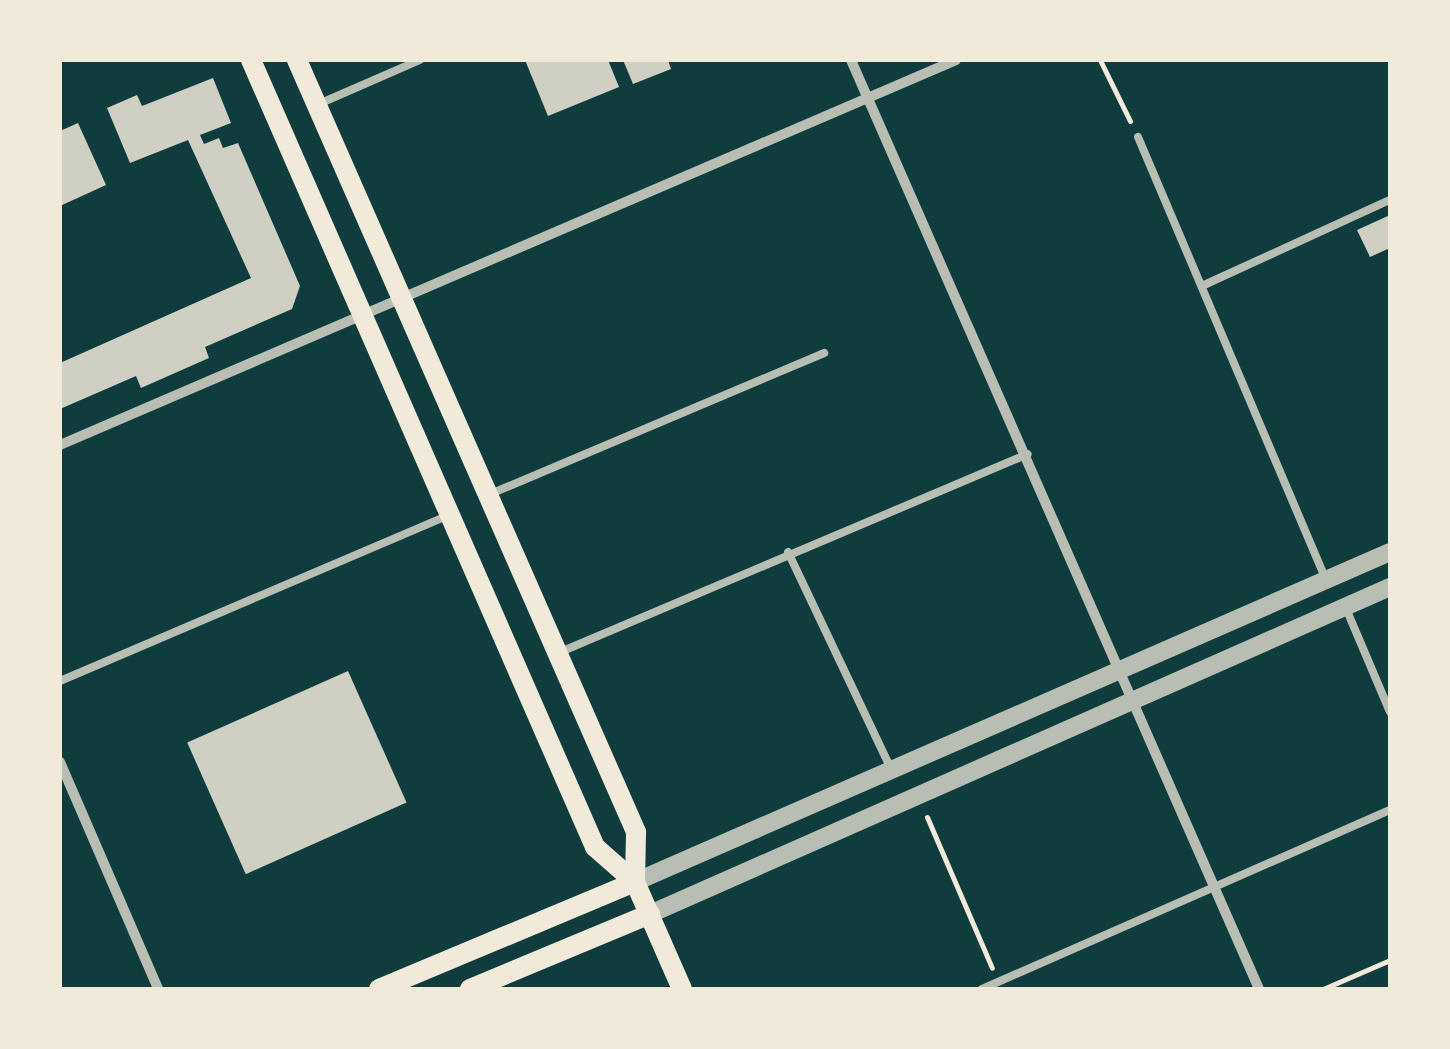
<!DOCTYPE html>
<style>
body{margin:0}
#map{position:relative;width:1450px;height:1049px;overflow:hidden;background:#0f3d3e;font-family:Manrope,sans-serif}
div>[style]{position:absolute}
.building>*{inset:0;background:#cfcfc3;transform-origin:0 0}
.path>*{height:5px;margin:-2.5px;padding:0 2.5px;transform-origin:2.5px;border-radius:2.5px;background:#f1e9da}
.service>*{height:8px;margin:-4px;padding:0 4px;transform-origin:4px;border-radius:4px;background:#b8beb3}
.minor>*{height:10px;margin:-5px;padding:0 5px;transform-origin:5px;border-radius:5px;background:#b8beb3}
.tertiary>*{height:18px;margin:-9px;padding:0 9px;transform-origin:9px;border-radius:9px;background:#b8beb3}
.secondary>*{height:20px;margin:-10px;padding:0 10px;transform-origin:10px;border-radius:10px;background:#f1e9da}
span{translate:-50% -50%;white-space:nowrap;text-align:center;line-height:1.15;-webkit-text-stroke:8px #f1e9da;paint-order:stroke}
.frame{position:absolute;inset:0;border:62px solid #f1e9da;pointer-events:none}
</style>
<div id="map">
<div class="building">
<div style="clip-path:polygon(525px 60px,608px 60px,619px 87px,548px 116px)"></div>
<div style="clip-path:polygon(623px 60px,668px 60px,671px 69px,633px 84px)"></div>
<div style="clip-path:polygon(213px 78px,231px 123px,200px 135px,204px 144px,219px 138px,223px 148px,238px 143px,300px 286px,292px 309px,205px 347px,209px 358px,141px 388px,136px 376px,60px 409px,60px 363px,251px 278px,188px 140px,130px 163px,107px 108px,137px 95px,142px 106px)"></div>
<div style="clip-path:polygon(78px 123px,106px 185px,60px 206px,60px 131px)"></div>
<div style="clip-path:polygon(1390px 215px,1390px 248px,1370px 257px,1357px 230px)"></div>
<div style="left:348px;top:671px;width:144px;height:176px;rotate:66deg"></div>
</div>
<div class="path">
<div style="left:1100px;top:60px;width:68px;rotate:63.8deg"></div>
<div style="left:927px;top:817px;width:164px;rotate:66.7deg"></div>
<div style="left:1323px;top:989px;width:73px;rotate:-23.4deg"></div>
</div>
<div class="service">
<div style="left:321px;top:103px;width:108px;rotate:-23.5deg"></div>
<div style="left:1138px;top:137px;width:481px;rotate:67deg"></div>
<div style="left:1204px;top:285px;width:205px;rotate:-24.6deg"></div>
<div style="left:488px;top:495px;width:365px;rotate:-22.9deg"></div>
<div style="left:788px;top:552px;width:240px;rotate:64.6deg"></div>
<div style="left:1345px;top:606px;width:115px;rotate:67deg"></div>
<div style="left:558px;top:653px;width:510px;rotate:-22.95deg"></div>
<div style="left:60px;top:681px;width:424px;rotate:-23.1deg"></div>
<div style="left:982px;top:989px;width:446px;rotate:-23.7deg"></div>
</div>
<div class="minor">
<div style="left:851px;top:60px;width:1015px;rotate:66.29deg"></div>
<div style="left:60px;top:445px;width:975px;rotate:-23.25deg"></div>
<div style="left:60px;top:762px;width:247px;rotate:66.6deg"></div>
</div>
<div class="tertiary">
<div style="left:635px;top:882px;width:824px;rotate:-23.61deg"></div>
<div style="left:650px;top:914px;width:809px;rotate:-23.84deg"></div>
</div>
<div class="secondary">
<div style="left:251px;top:60px;width:859px;rotate:66.39deg"></div>
<div style="left:595px;top:847px;width:53px;rotate:41.2deg"></div>
<div style="left:635px;top:882px;width:117px;rotate:66.3deg"></div>
<div style="left:297px;top:60px;width:843px;rotate:66.29deg"></div>
<div style="left:636px;top:832px;width:50px;rotate:91.1deg"></div>
<div style="left:379px;top:989px;width:277px;rotate:-22.7deg"></div>
<div style="left:470px;top:989px;width:195px;rotate:-22.6deg"></div>
</div>
<div class="frame"></div>
</div>
